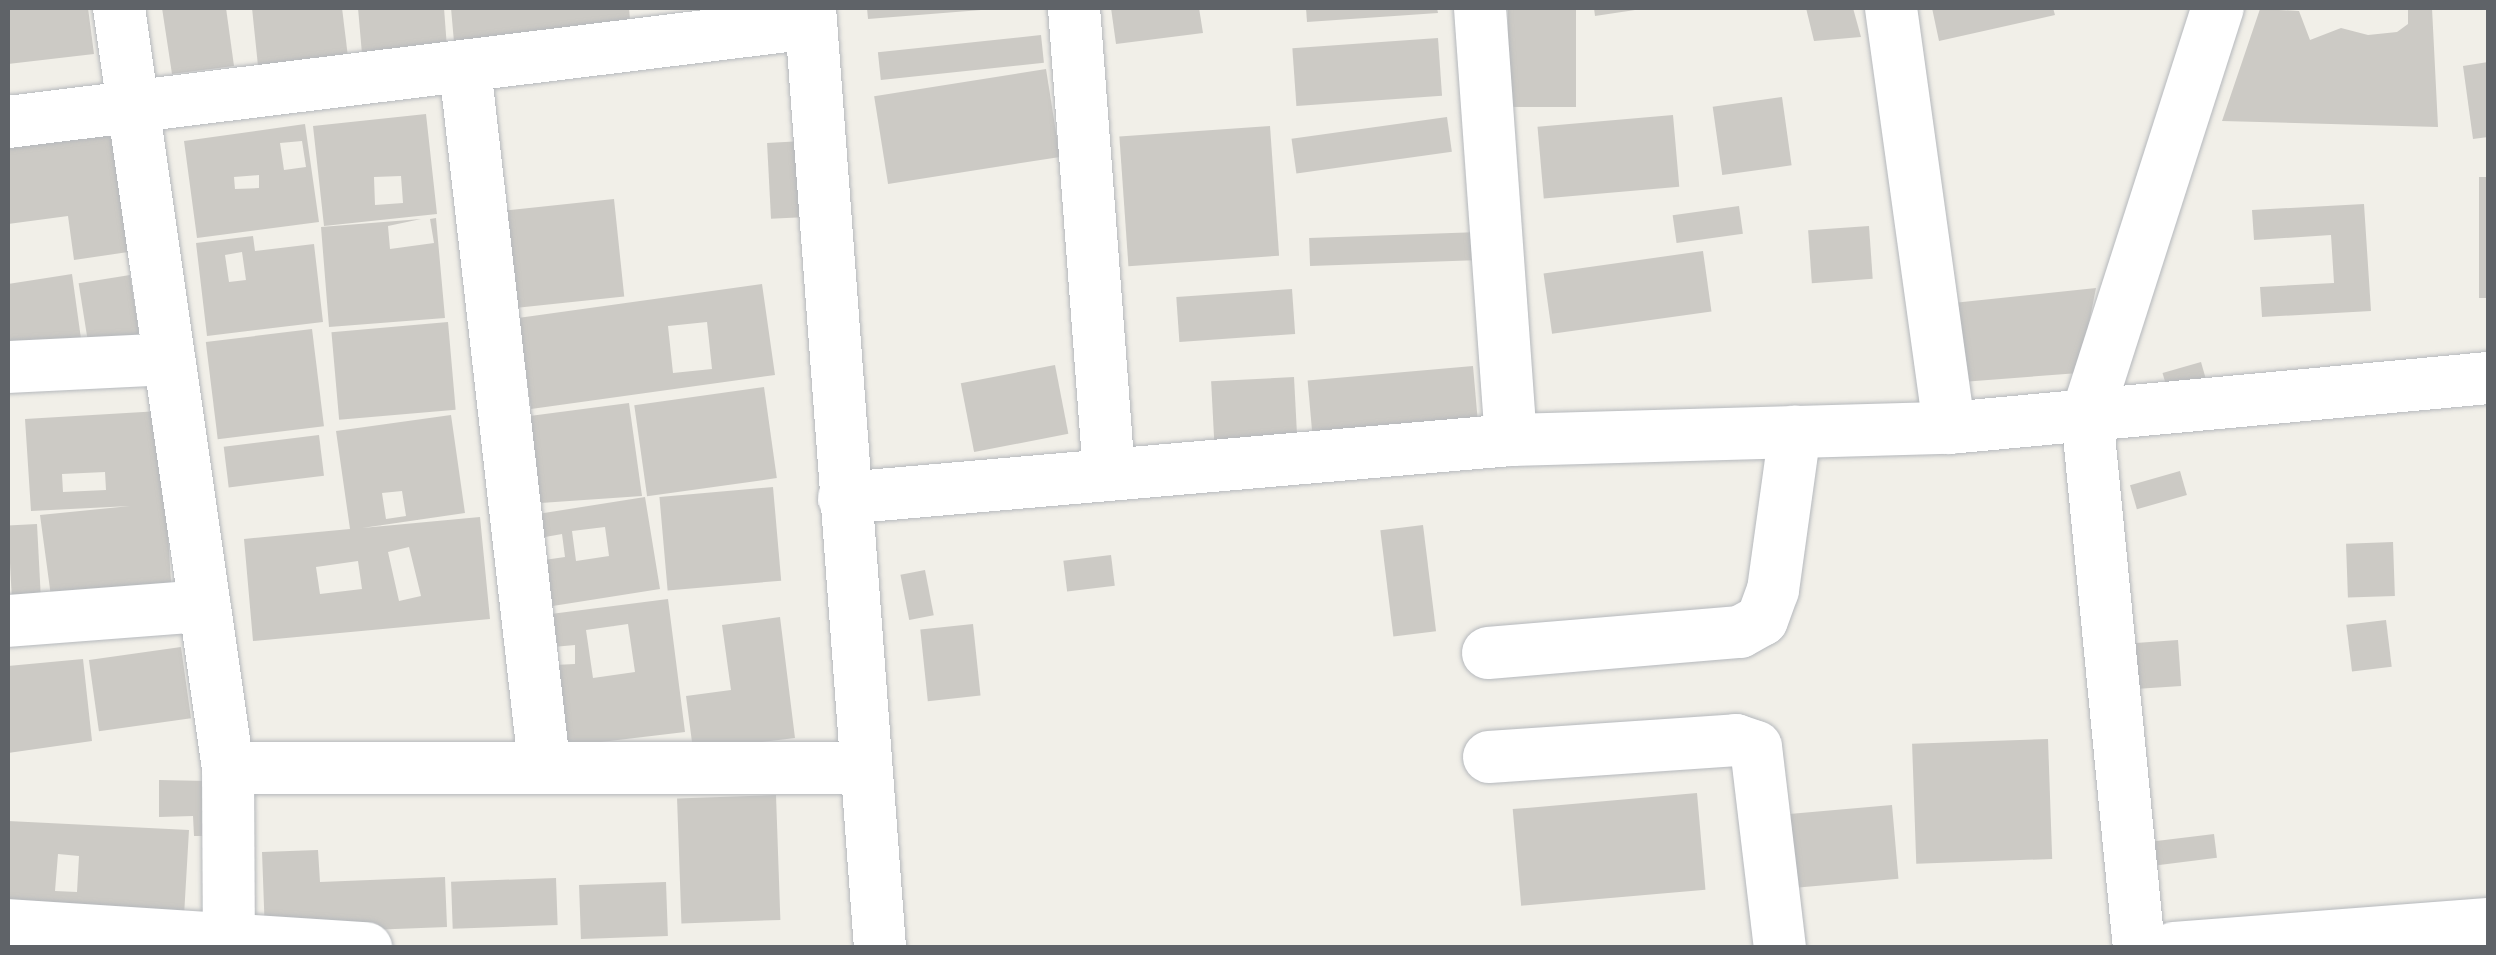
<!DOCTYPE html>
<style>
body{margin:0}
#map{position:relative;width:2496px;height:955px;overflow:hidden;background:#f1efe8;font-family:Figtree,sans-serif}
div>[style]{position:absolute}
.building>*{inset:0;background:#cccac5;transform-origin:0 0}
.roads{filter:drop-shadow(0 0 2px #b5b8bc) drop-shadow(0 0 2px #b5b8bc)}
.minor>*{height:52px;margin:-26px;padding:0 26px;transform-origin:26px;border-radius:26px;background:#fff}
span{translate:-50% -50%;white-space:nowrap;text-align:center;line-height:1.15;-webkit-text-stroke:8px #fff;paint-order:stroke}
.frame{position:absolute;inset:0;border:10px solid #5f6368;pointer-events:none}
</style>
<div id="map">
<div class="building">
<div style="clip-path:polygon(8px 8px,88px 8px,94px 54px,8px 64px)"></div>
<div style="clip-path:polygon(162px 8px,226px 8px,234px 66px,172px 74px)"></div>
<div style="clip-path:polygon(252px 8px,342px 8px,348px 57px,258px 66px)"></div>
<div style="clip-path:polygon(358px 8px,444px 8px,447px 48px,362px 54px)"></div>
<div style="clip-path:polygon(451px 8px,629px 8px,631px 31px,454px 42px)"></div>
<div style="clip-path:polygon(867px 8px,981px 8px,981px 10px,868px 19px)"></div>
<div style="clip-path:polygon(1111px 8px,1199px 8px,1203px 33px,1116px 44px)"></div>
<div style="clip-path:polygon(1306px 8px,1437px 8px,1438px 13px,1307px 22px)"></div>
<div style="left:1508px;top:8px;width:68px;height:99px"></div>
<div style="clip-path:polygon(1594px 8px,1635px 8px,1635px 10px,1595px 16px)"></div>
<div style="clip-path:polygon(1806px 8px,1853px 8px,1861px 37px,1814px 41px)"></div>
<div style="clip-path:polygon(1932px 8px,2053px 8px,2055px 15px,1939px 41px)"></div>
<div style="clip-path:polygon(2408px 8px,2432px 8px,2438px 127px,2222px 121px,2260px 9px,2299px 11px,2310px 40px,2341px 28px,2368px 35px,2397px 32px,2408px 24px)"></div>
<div style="left:1041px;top:35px;width:28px;height:164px;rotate:84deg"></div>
<div style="left:1438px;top:38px;width:58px;height:146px;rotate:86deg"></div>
<div style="clip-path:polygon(2488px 62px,2488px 137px,2473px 139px,2463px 66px)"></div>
<div style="left:1046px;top:69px;width:89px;height:174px;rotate:81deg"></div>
<div style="left:1782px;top:97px;width:69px;height:70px;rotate:82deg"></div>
<div style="clip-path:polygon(evenodd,426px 114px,437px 214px,324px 226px,313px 126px,426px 114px,401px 176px,403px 203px,375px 205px,374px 177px,401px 176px)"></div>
<div style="left:1673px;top:115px;width:72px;height:136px;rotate:85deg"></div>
<div style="left:1447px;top:117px;width:35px;height:157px;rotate:82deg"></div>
<div style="clip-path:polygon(evenodd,305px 124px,319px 222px,197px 238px,184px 141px,305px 124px,302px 141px,306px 167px,284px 170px,280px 143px,302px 141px,305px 124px,259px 175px,259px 188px,235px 189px,234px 177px,259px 175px)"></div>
<div style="left:1270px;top:126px;width:130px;height:151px;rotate:86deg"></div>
<div style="clip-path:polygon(116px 132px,135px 251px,74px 260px,68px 216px,8px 224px,8px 139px)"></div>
<div style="left:803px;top:141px;width:76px;height:36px;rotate:87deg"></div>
<div style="left:2479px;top:177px;width:9px;height:121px"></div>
<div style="left:614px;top:199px;width:98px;height:117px;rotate:84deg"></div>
<div style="clip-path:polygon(2364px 204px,2371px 311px,2262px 317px,2260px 287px,2334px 283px,2331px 235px,2254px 240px,2252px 210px)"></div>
<div style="left:1739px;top:206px;width:28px;height:67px;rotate:82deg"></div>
<div style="clip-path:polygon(436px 218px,445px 318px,329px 327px,321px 227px,421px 219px,388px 226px,390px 249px,434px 243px,430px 219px)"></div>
<div style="left:1869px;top:226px;width:53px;height:61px;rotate:86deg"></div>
<div style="left:1480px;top:232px;width:28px;height:171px;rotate:88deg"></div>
<div style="clip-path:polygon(evenodd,253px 236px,255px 251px,314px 244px,323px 322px,207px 336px,196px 243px,253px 236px,242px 252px,246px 280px,229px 282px,225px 255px,242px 252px)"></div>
<div style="left:1703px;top:251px;width:61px;height:161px;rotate:82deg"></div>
<div style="clip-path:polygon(72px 274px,82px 346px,8px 357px,8px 284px)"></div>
<div style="left:130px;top:275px;width:65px;height:52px;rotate:81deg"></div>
<div style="clip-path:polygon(evenodd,762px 284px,775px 375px,531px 409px,518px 318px,762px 284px,707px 322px,712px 369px,673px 373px,668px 326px,707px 322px)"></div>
<div style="clip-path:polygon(2096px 288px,2079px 373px,1962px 382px,1953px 303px)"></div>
<div style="left:1292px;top:289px;width:45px;height:116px;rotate:86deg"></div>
<div style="left:448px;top:322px;width:88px;height:117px;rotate:85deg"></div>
<div style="left:312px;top:329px;width:98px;height:107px;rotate:83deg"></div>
<div style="left:2201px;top:362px;width:22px;height:40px;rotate:74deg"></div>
<div style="left:1055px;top:365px;width:70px;height:96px;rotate:79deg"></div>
<div style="left:1473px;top:366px;width:57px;height:166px;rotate:85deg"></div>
<div style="left:1294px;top:377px;width:59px;height:83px;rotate:87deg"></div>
<div style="left:764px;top:387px;width:92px;height:131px;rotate:82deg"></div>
<div style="clip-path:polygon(629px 403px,642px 496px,526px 504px,522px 417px)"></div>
<div style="clip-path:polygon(evenodd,160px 411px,172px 597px,52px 604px,40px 515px,130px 506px,31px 511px,25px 419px,160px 411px,105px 472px,106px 490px,63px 492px,62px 474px,105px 472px)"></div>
<div style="clip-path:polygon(evenodd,451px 415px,465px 513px,362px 528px,480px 517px,490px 619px,253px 641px,244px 539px,350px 529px,336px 431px,451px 415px,402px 491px,406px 516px,386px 519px,382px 493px,402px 491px,451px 415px,409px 547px,421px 596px,399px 601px,388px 552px,409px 547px,451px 415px,358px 561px,362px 589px,320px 594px,316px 567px,358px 561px)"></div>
<div style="left:319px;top:435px;width:41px;height:96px;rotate:83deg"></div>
<div style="left:2180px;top:471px;width:25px;height:52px;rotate:74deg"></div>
<div style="left:773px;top:487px;width:94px;height:114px;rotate:85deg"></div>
<div style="clip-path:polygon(evenodd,645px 497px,660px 589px,540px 608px,525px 516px,645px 497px,605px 527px,609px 556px,576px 561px,572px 531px,605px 527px,645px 497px,562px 534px,565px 557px,537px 561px,534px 539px,562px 534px)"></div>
<div style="left:37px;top:524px;width:78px;height:29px;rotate:87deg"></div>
<div style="left:1423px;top:525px;width:107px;height:43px;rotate:83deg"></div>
<div style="left:2393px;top:542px;width:54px;height:47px;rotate:88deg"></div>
<div style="left:1111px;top:555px;width:31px;height:48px;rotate:83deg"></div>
<div style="left:925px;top:570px;width:46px;height:25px;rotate:79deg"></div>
<div style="clip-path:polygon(evenodd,668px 599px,685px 732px,559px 747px,543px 615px,668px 599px,628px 624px,635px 672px,593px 678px,586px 630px,628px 624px,668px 599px,575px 645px,575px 664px,554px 665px,553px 647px,575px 645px)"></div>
<div style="clip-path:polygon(780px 617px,795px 738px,693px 750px,686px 696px,731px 690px,722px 625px)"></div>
<div style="left:2386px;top:620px;width:47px;height:40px;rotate:83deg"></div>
<div style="left:973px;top:624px;width:72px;height:53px;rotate:84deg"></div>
<div style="left:2178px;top:640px;width:46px;height:46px;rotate:86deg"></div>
<div style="left:181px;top:647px;width:72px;height:93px;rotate:82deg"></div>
<div style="clip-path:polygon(83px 659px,92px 741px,8px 753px,8px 666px)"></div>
<div style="left:2048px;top:739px;width:120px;height:136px;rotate:88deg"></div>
<div style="clip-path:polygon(159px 780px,207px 781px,207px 836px,194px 836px,193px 816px,159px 817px)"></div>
<div style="left:1697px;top:793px;width:97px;height:185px;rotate:85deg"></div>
<div style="left:776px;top:795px;width:125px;height:99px;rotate:88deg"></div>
<div style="left:1892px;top:805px;width:74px;height:106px;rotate:85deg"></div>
<div style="clip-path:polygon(evenodd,8px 821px,189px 830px,184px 916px,8px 906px,8px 821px,58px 854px,79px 856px,77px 892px,55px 891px,58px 854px)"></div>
<div style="left:2214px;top:834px;width:24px;height:60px;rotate:83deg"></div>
<div style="clip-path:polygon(318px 850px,320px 882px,445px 877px,447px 927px,265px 934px,262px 852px)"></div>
<div style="left:556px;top:878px;width:47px;height:105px;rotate:88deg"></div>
<div style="left:666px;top:882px;width:54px;height:87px;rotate:88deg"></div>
</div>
<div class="roads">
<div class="minor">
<div style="left:119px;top:8px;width:768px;rotate:81.84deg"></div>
<div style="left:228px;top:768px;width:180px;rotate:89.7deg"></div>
<div style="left:810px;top:8px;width:943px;rotate:85.74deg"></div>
<div style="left:1074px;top:8px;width:468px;rotate:85.7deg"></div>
<div style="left:1480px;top:8px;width:433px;rotate:85.9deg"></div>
<div style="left:1891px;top:8px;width:424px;rotate:82.1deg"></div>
<div style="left:465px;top:68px;width:700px;rotate:83.52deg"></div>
<div style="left:8px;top:122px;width:809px;rotate:-7.03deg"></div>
<div style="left:8px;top:367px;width:161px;rotate:-2.8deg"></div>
<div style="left:844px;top:498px;width:670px;rotate:-4.97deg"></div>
<div style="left:1511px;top:440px;width:438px;rotate:-1.6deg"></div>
<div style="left:1949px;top:428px;width:541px;rotate:-5.3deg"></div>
<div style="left:8px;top:621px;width:197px;rotate:-4.4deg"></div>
<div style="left:1488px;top:653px;width:253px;rotate:-4.8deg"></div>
<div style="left:1740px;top:632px;width:25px;rotate:-29deg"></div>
<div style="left:1762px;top:620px;width:32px;rotate:-70deg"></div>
<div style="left:1773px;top:590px;width:160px;rotate:-82.1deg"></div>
<div style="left:1489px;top:757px;width:248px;rotate:-3.9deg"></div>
<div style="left:1736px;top:740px;width:21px;rotate:19deg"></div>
<div style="left:1756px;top:747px;width:202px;rotate:83.2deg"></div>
<div style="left:228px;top:768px;width:636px"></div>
<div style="left:8px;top:925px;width:359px;rotate:3.7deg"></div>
<div style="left:2139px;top:948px;width:536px;rotate:-95.57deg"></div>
<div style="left:2087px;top:415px;width:428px;rotate:-72.2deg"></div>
<div style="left:2174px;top:948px;width:315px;rotate:-4.4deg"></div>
</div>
</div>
<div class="frame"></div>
</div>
